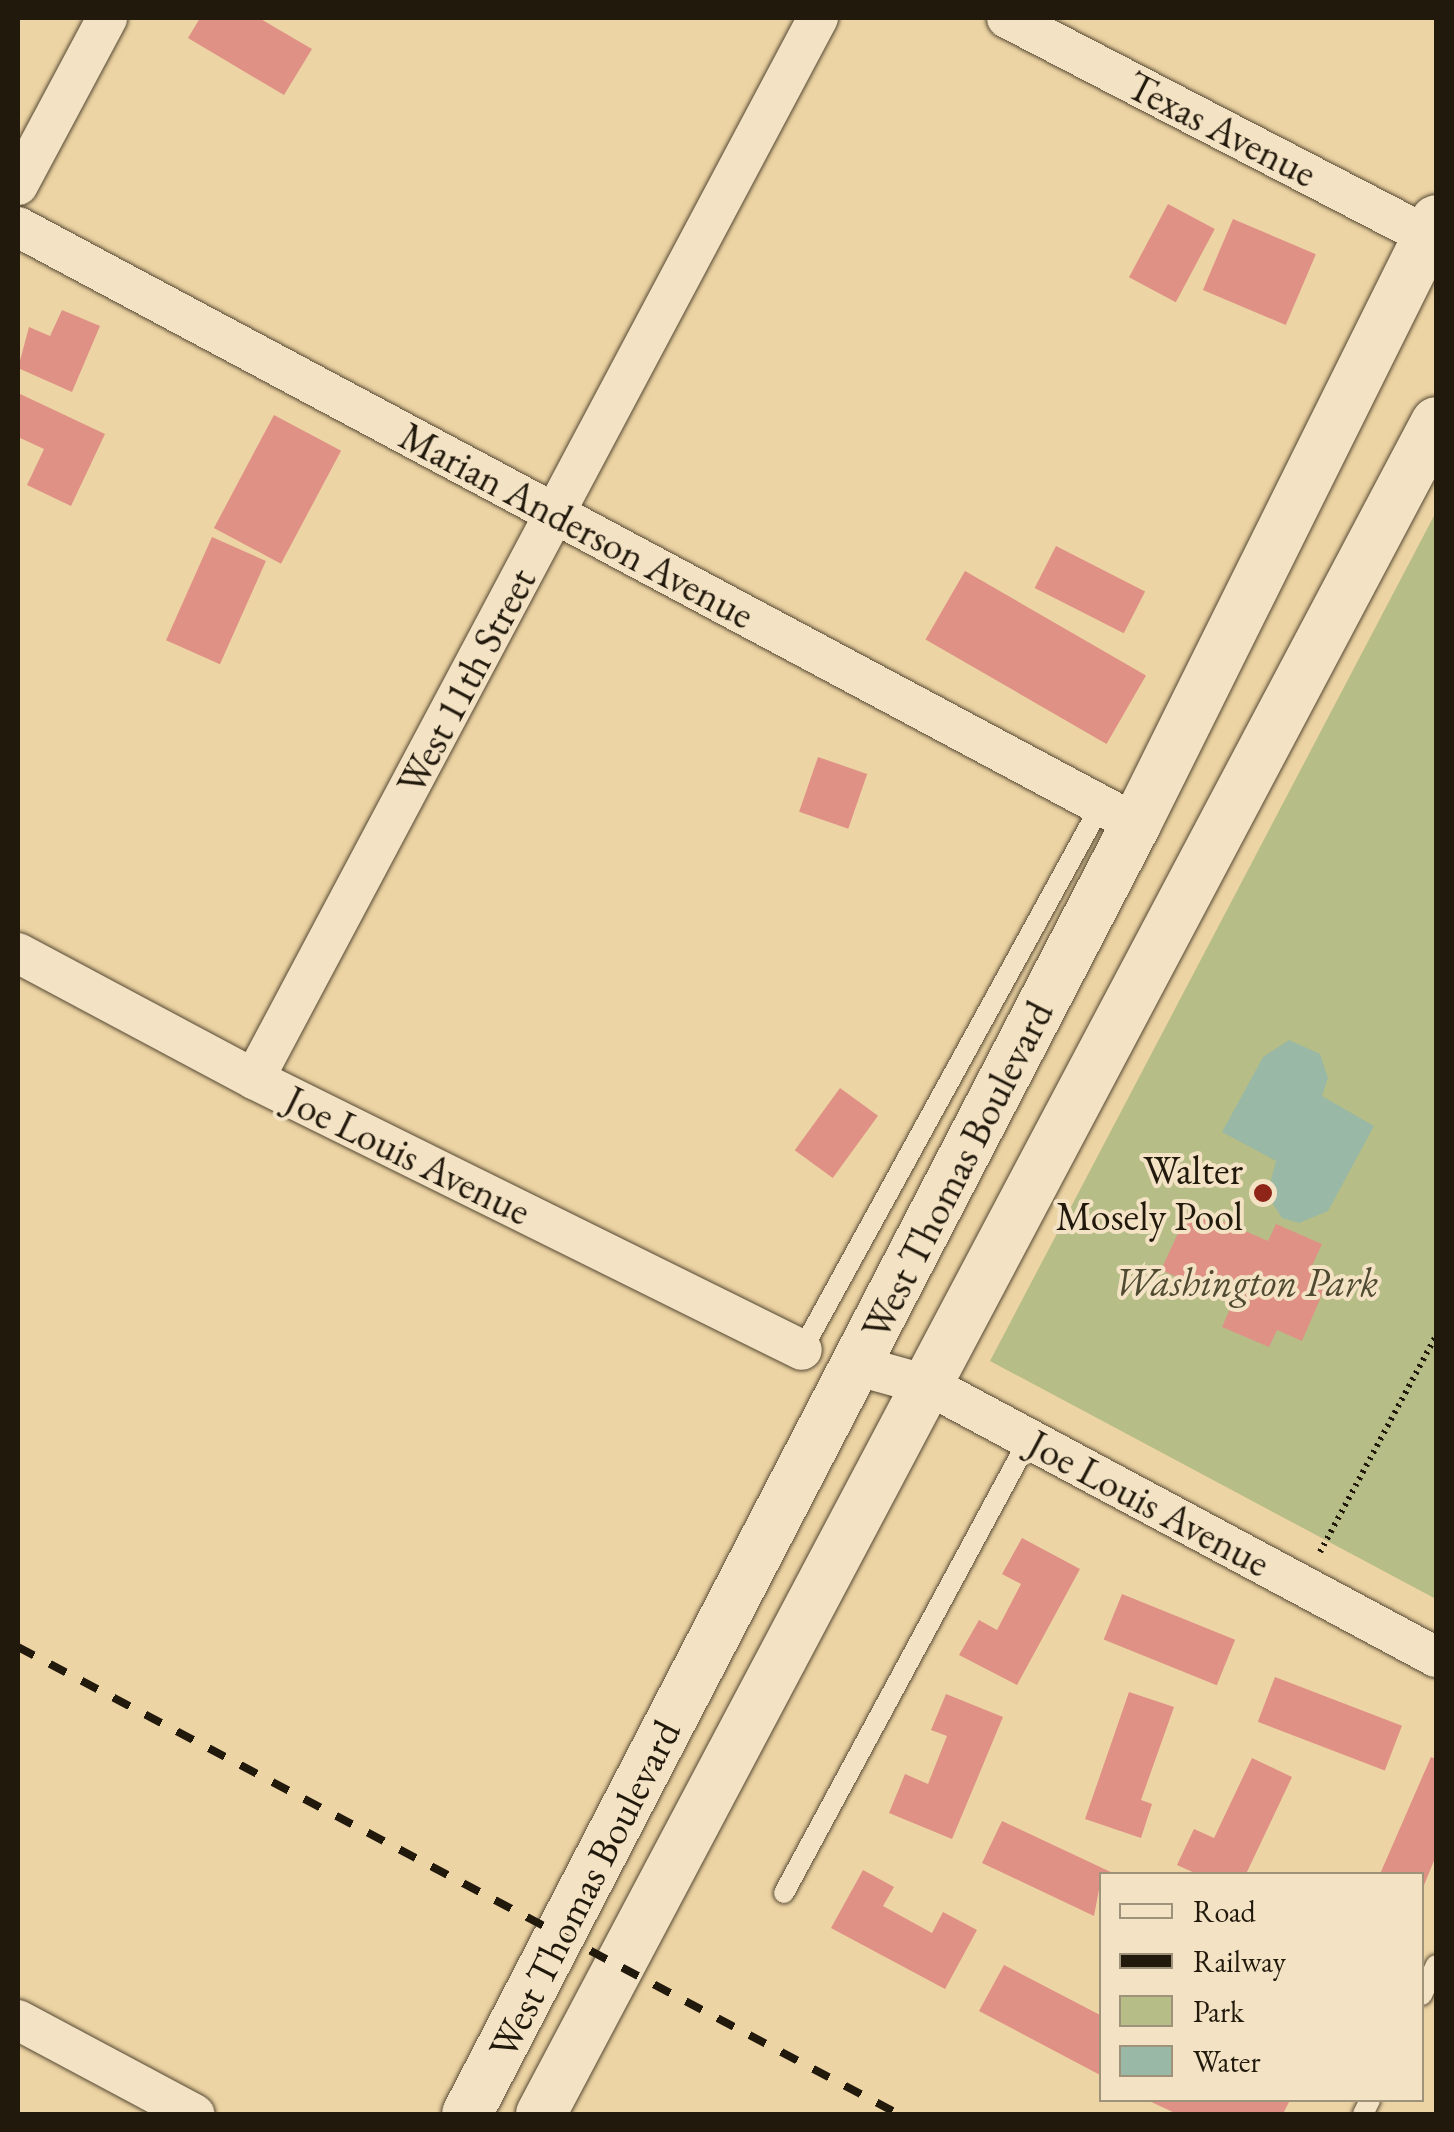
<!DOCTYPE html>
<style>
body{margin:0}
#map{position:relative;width:1454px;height:2132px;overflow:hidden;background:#edd4a4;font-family:"EB Garamond",serif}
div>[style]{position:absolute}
.green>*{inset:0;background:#b7bd86}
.water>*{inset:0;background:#99b8a5}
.building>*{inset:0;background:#df9185;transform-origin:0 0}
.path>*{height:6px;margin-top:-3px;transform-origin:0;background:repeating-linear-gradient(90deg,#22190d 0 2.5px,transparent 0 7.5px)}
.roads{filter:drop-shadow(0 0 2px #554833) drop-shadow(0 0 2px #554833)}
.service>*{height:20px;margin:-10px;padding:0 10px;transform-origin:10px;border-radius:10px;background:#f3e3c4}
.minor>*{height:40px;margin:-20px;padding:0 20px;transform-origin:20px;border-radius:20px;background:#f3e3c4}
.tertiary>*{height:50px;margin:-25px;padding:0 25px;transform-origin:25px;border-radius:25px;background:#f3e3c4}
.rail>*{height:8px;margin-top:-4px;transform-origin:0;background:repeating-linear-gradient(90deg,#22190d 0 18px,transparent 0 36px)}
.dots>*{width:28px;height:28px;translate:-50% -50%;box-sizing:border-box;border:5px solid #f3e3c4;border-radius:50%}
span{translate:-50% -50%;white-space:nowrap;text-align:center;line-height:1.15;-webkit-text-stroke:8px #f3e3c4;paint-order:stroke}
.street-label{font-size:40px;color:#22190d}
.poi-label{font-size:40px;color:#22190d}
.right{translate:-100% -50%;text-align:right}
.park-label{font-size:40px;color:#4f4a31;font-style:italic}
.frame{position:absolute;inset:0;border:20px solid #22190d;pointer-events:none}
.legend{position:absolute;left:1099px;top:1872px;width:325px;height:230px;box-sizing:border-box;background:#f3e3c4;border:2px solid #9f927b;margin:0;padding:12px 18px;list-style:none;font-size:30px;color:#22190d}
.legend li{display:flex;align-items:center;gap:20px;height:50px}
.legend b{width:50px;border:2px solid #9f927b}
</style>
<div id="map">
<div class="green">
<div style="clip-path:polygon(1436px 512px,1436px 1599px,990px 1361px)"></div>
</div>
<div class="water">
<div style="clip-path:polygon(1289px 1040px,1320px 1054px,1328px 1078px,1322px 1096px,1374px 1126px,1328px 1211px,1299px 1223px,1282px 1218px,1267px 1195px,1276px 1161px,1222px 1132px,1263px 1057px)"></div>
</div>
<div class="building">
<div style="clip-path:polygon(200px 18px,259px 18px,312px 49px,284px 95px,188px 38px)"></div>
<div style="left:1168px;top:204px;width:53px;height:83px;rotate:28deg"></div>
<div style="left:1233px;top:219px;width:90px;height:77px;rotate:23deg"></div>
<div style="clip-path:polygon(62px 310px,100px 326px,72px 392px,18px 368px,29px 327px,50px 336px)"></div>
<div style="clip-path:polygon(18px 393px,105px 434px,71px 506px,27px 485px,44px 449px,18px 437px)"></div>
<div style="left:274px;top:415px;width:76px;height:128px;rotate:28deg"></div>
<div style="left:212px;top:537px;width:59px;height:113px;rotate:24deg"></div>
<div style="left:1056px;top:546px;width:100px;height:47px;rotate:27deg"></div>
<div style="left:965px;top:571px;width:209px;height:79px;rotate:30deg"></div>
<div style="left:818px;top:757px;width:52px;height:58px;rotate:19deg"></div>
<div style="left:840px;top:1088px;width:47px;height:77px;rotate:36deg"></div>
<div style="clip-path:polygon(1190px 1207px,1268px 1241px,1276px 1224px,1322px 1244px,1311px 1268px,1330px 1276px,1302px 1341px,1277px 1330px,1269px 1347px,1222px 1327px,1233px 1302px,1161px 1270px)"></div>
<div style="clip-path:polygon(1022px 1538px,1080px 1569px,1017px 1685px,959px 1655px,979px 1620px,997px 1630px,1021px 1584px,1002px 1574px)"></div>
<div style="left:1122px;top:1594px;width:122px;height:49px;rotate:22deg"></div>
<div style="left:1275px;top:1677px;width:136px;height:48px;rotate:21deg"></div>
<div style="clip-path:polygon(1129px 1692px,1174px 1707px,1141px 1800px,1152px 1804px,1141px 1838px,1085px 1819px)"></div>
<div style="clip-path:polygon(946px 1694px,1003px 1717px,952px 1839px,889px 1813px,905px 1774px,928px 1784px,947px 1736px,931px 1730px)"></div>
<div style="clip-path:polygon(1431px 1757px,1436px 1759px,1436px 1856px,1422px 1890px,1422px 1874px,1380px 1874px)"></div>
<div style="clip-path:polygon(1252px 1758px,1292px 1777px,1246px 1874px,1197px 1874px,1177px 1865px,1194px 1829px,1214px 1838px)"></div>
<div style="clip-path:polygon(1002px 1821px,1115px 1874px,1102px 1874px,1094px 1916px,982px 1863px)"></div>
<div style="clip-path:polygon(863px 1870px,894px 1887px,883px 1906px,932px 1933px,943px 1912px,977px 1930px,945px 1989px,831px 1928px)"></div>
<div style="clip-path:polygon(1004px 1965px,1102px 2016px,1102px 2076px,979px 2011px)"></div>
<div style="clip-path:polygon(1147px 2100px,1246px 2101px,1290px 2100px,1283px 2114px,1177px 2114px)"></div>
</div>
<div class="path">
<div style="left:1320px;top:1552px;width:245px;rotate:-61.8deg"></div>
</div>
<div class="roads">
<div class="service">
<div style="left:802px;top:1350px;width:622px;rotate:-61.25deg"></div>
<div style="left:784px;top:1893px;width:516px;rotate:-61.65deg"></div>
<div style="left:1422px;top:1995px;width:33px;rotate:-65deg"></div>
<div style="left:1363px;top:2114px;width:16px;rotate:-63deg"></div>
</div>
<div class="minor">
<div style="left:1007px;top:18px;width:483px;rotate:27.4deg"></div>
<div style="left:18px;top:185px;width:189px;rotate:-61.9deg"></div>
<div style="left:18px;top:227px;width:1267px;rotate:28.1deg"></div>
<div style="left:18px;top:953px;width:268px;rotate:28.1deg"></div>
<div style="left:254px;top:1079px;width:611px;rotate:26.31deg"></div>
<div style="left:254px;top:1079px;width:1202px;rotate:-62.01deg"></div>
<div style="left:855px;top:1365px;width:78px;rotate:15.6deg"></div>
<div style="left:930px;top:1386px;width:574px;rotate:28.17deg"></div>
<div style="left:18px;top:2020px;width:200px;rotate:28.1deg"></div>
</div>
<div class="tertiary">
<div style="left:467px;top:2114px;width:1453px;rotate:-62.59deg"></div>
<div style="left:1136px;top:824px;width:674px;rotate:-63.59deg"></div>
<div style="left:541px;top:2114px;width:1914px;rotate:-62.12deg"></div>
</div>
</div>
<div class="rail">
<div style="left:18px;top:1647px;width:996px;rotate:27.95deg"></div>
</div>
<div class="dots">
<div style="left:1263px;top:1193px;background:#8f2418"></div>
</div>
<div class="street-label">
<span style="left:1222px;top:129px;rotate:27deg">Texas Avenue</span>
<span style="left:577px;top:525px;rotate:28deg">Marian Anderson Avenue</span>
<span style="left:466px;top:681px;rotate:-62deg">West 11th Street</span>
<span style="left:408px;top:1155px;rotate:26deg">Joe Louis Avenue</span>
<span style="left:957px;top:1170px;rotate:-63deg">West Thomas Boulevard</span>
<span style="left:1149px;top:1503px;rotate:28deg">Joe Louis Avenue</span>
<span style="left:584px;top:1889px;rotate:-63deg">West Thomas Boulevard</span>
</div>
<div class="poi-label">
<span class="right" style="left:1243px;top:1193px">Walter<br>Mosely Pool</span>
</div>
<div class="park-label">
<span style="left:1246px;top:1282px">Washington Park</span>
</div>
<div class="frame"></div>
<ul class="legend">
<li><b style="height:12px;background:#f3e3c4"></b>Road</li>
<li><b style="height:12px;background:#22190d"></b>Railway</li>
<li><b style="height:28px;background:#b7bd86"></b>Park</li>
<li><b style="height:28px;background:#99b8a5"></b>Water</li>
</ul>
</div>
